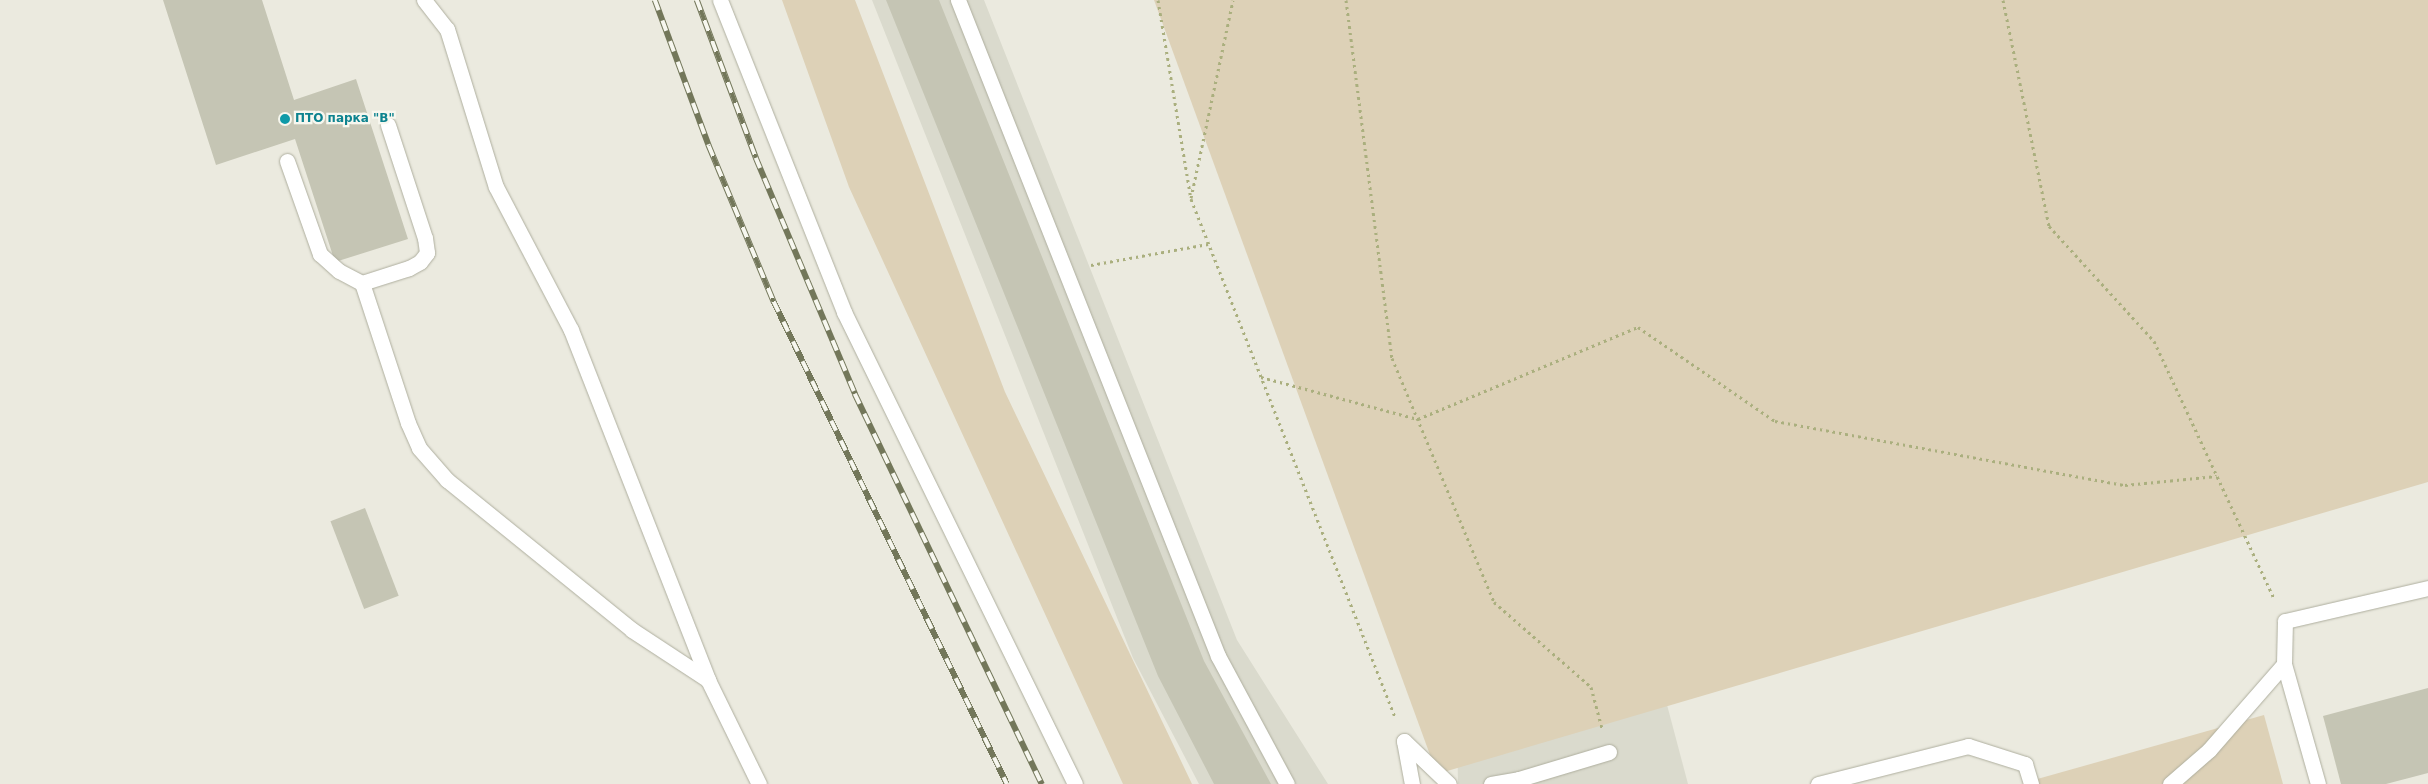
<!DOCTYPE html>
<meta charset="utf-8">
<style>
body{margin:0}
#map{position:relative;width:2428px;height:784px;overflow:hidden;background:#ebeadf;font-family:"DejaVu Sans",sans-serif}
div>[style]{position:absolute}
.built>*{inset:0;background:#dadacd}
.green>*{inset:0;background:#ddd1b7}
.building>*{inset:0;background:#c5c5b4;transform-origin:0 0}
.path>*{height:3px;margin-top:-1.5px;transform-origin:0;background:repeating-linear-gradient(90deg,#aaaf7e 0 2.5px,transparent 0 6.5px)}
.roads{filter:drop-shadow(0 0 1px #aeae9e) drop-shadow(0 0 1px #aeae9e)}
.service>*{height:15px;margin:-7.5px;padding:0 7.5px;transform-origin:7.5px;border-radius:7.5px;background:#fff}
.rail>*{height:5.5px;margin-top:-2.75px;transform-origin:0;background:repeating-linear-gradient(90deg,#f7f7ef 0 11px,#73775a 0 22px);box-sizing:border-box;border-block:1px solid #73775a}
.dots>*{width:14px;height:14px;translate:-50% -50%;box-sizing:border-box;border:2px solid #f7f7ef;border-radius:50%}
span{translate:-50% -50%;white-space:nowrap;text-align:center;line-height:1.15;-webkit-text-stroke:4.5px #f7f7ef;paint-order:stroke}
.culture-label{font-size:12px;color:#0d838f;font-weight:700}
.left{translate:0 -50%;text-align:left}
</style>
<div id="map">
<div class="built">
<div style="clip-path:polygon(872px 0,984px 0,1237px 640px,1328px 784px,1199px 784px,1133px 658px)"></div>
<div style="clip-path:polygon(1657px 667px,1688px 784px,1458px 784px,1457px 726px)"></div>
</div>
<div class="green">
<div style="clip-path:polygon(782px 0,855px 0,1005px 392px,1192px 784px,1123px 784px,849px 187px)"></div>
<div style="clip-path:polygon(1154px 0,2428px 0,2428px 482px,1437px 774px)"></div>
<div style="clip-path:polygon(2264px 715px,2283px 784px,2027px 784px,2027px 782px)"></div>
</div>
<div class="building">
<div style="clip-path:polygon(163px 0,262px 0,294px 100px,356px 79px,408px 239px,335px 262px,295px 139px,216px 165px)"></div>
<div style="clip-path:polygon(886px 0,939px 0,1204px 661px,1271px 784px,1214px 784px,1158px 676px)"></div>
<div style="left:365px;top:508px;width:94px;height:37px;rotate:69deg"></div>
<div style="clip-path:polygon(2428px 688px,2428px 773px,2386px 784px,2341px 784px,2323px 716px)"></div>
</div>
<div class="path">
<div style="left:1158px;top:0;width:202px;rotate:80.6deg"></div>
<div style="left:1191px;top:199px;width:557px;rotate:68.5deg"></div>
<div style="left:1346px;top:0;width:361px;rotate:82.7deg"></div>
<div style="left:1392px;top:358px;width:264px;rotate:67.3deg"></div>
<div style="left:1494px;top:602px;width:129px;rotate:41.2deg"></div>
<div style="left:1591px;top:687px;width:42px;rotate:75deg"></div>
<div style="left:2003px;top:0;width:231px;rotate:78.5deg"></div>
<div style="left:2049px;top:226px;width:156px;rotate:47.6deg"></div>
<div style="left:2154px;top:341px;width:284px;rotate:65deg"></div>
<div style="left:1191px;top:198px;width:202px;rotate:-78deg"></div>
<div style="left:1091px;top:265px;width:119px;rotate:-10.2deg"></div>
<div style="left:1261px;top:377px;width:163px;rotate:15deg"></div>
<div style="left:1418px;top:419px;width:238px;rotate:-22.7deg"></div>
<div style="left:1638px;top:327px;width:166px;rotate:34.5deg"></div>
<div style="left:1775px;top:421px;width:356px;rotate:10.4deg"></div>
<div style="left:2125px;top:485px;width:92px;rotate:-5.6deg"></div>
</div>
<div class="roads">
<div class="service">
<div style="left:424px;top:0;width:37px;rotate:52deg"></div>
<div style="left:447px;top:29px;width:165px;rotate:72.8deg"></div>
<div style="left:496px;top:187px;width:161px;rotate:62.3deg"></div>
<div style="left:571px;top:330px;width:376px;rotate:68.6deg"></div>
<div style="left:708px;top:680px;width:116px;rotate:63.9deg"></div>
<div style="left:720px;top:0;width:336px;rotate:68.3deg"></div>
<div style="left:844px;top:312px;width:525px;rotate:63.92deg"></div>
<div style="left:958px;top:0;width:706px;rotate:68.38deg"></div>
<div style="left:1218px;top:656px;width:145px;rotate:61.7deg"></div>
<div style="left:388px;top:125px;width:119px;rotate:71.9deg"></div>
<div style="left:425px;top:238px;width:15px;rotate:82deg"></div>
<div style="left:427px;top:253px;width:11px;rotate:128deg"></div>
<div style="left:420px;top:262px;width:13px;rotate:151deg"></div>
<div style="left:409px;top:268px;width:49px;rotate:162.3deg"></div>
<div style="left:362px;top:283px;width:147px;rotate:71.8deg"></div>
<div style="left:408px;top:423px;width:27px;rotate:66deg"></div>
<div style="left:419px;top:448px;width:43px;rotate:48.8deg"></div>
<div style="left:447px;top:480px;width:238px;rotate:39deg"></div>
<div style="left:632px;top:630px;width:91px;rotate:33.3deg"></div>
<div style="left:287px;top:161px;width:99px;rotate:70.5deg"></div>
<div style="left:320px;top:254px;width:25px;rotate:42deg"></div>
<div style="left:339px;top:271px;width:26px;rotate:28deg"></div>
<div style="left:1404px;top:741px;width:62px;rotate:43.7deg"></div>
<div style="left:1404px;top:741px;width:44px;rotate:79.5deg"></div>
<div style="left:1519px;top:779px;width:94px;rotate:-16.7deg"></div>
<div style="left:1491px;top:784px;width:28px;rotate:-10deg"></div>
<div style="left:1519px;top:779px;width:6px;rotate:51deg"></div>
<div style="left:1818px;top:784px;width:155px;rotate:-14.2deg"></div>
<div style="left:1968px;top:746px;width:60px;rotate:17.5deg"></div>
<div style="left:2025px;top:764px;width:21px;rotate:73deg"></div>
<div style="left:2170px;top:784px;width:52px;rotate:-41.1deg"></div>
<div style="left:2209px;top:750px;width:114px;rotate:-48.9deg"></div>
<div style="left:2318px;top:784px;width:125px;rotate:-105.8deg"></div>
<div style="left:2284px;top:664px;width:43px;rotate:-88.7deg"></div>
<div style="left:2285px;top:621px;width:147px;rotate:-13deg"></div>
</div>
</div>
<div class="rail">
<div style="left:655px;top:0;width:156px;rotate:69.7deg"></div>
<div style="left:709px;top:146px;width:169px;rotate:67.4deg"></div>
<div style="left:774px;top:302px;width:535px;rotate:64.2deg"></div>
<div style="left:697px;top:0;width:169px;rotate:69.5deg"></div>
<div style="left:756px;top:158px;width:256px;rotate:67.2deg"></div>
<div style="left:855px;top:394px;width:433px;rotate:64.4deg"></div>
</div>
<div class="dots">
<div style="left:285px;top:119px;background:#0f9aa8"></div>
</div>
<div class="culture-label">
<span class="left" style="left:295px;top:119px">ПТО парка "В"</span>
</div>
</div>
